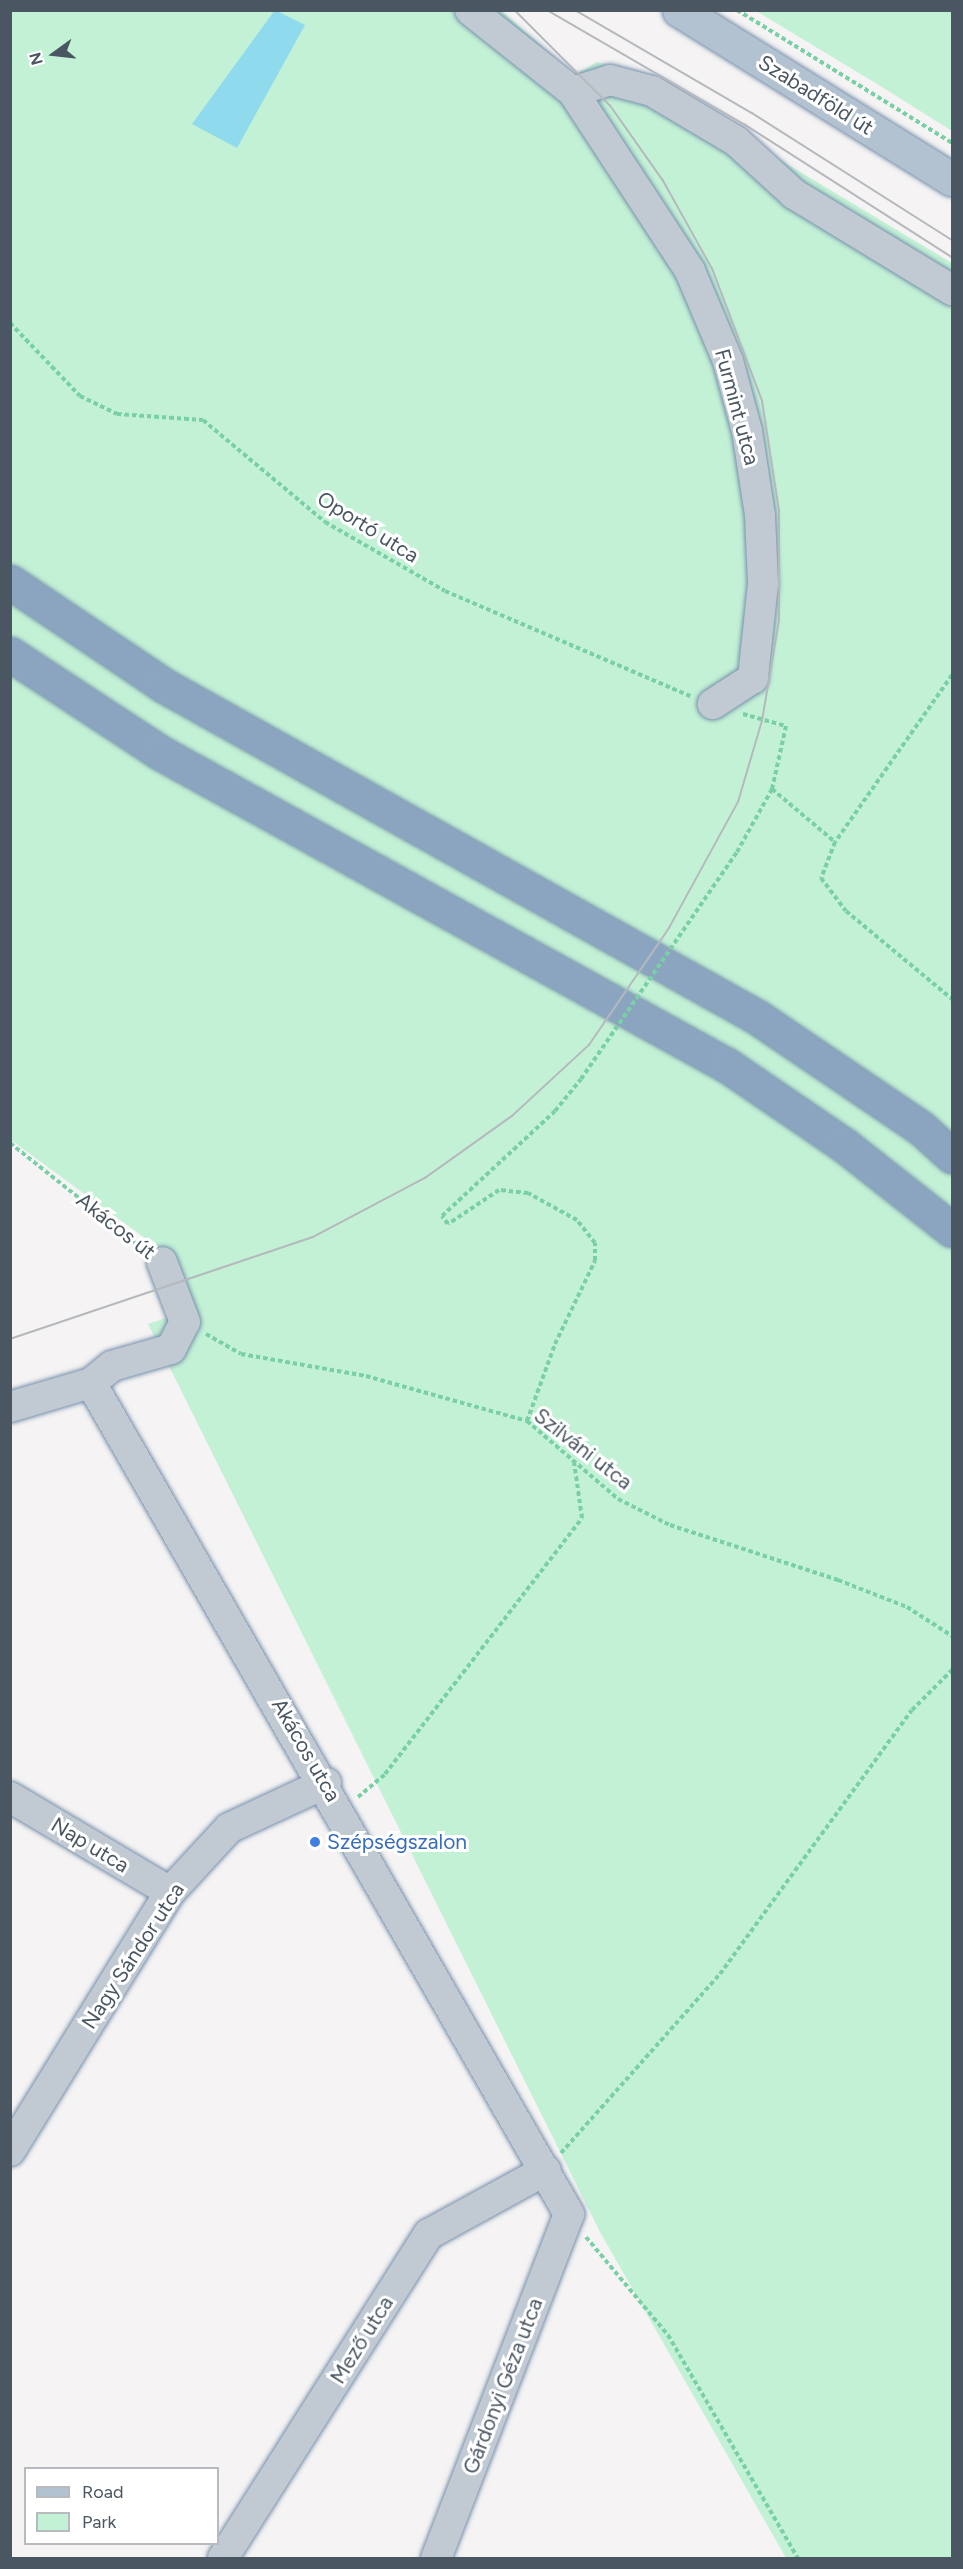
<!DOCTYPE html>
<meta charset="utf-8">
<style>
body{margin:0}
#map{position:relative;width:963px;height:2569px;overflow:hidden;background:#f5f3f3;font-family:Figtree,sans-serif}
div>[style]{position:absolute}
.green>*{inset:0;background:#c3f1d5}
.water>*{inset:0;background:#90daee}
.path>*{height:4px;margin-top:-2px;transform-origin:0;background:repeating-linear-gradient(90deg,#7ad0a6 0 4.5px,transparent 0 7.5px)}
.roads{filter:drop-shadow(0 0 2px #7690ad) drop-shadow(0 0 2px #7690ad)}
.minor>*{height:30px;margin:-15px;padding:0 15px;transform-origin:15px;border-radius:15px;background:#c1cad2}
.major>*{height:33px;margin:-16.5px;padding:0 16.5px;transform-origin:16.5px;border-radius:16.5px;background:#b3c2d1}
.highway>*{height:33px;margin:-16.5px;padding:0 16.5px;transform-origin:16.5px;border-radius:16.5px;background:#8ba5c1}
.tram>*{height:1.5px;margin:-0.75px;padding:0 0.75px;transform-origin:0.75px;border-radius:0.75px;background:#b5b8bd}
.path-bridge>*{height:4px;margin-top:-2px;transform-origin:0;background:repeating-linear-gradient(90deg,#7ad0a6 0 4.5px,transparent 0 7.5px)}
.dots>*{width:16px;height:16px;translate:-50% -50%;box-sizing:border-box;border:3px solid #fff;border-radius:50%}
span{translate:-50% -50%;white-space:nowrap;text-align:center;line-height:1.15;-webkit-text-stroke:6px #fff;paint-order:stroke}
.street-label{font-size:21px;color:#4a5661}
.shop-label{font-size:21px;color:#366cbe}
.left{translate:0 -50%;text-align:left}
.frame{position:absolute;inset:0;border:12px solid #4a5661;pointer-events:none}
.legend{position:absolute;left:24px;top:2467px;width:195px;height:78px;box-sizing:border-box;background:#fff;border:2px solid #b7bbc0;margin:0;padding:8px 10px;list-style:none;font-size:18px;color:#4a5661}
.legend li{display:flex;align-items:center;gap:12px;height:30px}
.legend b{width:30px;border:2px solid #b7bbc0}
.north{position:absolute;left:24px;top:24px;width:60px;height:60px;-webkit-text-stroke:4px #fff;paint-order:stroke;rotate:255deg;font-size:16px;font-weight:700;line-height:24px;text-align:center;color:#4a5661}
.north::after{content:'';display:block;margin:auto;width:21px;height:27px;background:#4a5661;clip-path:polygon(50% 0,100% 100%,50% 72%,0 100%)}
</style>
<div id="map">
<div class="green">
<div style="clip-path:polygon(11px 11px,502px 11px,574px 75px,597px 62px,632px 71px,952px 263px,952px 2558px,786px 2558px,600px 2232px,148px 1324px,175px 1315px,153px 1244px,11px 1140px)"></div>
<div style="clip-path:polygon(756px 11px,952px 11px,952px 131px,882px 87px)"></div>
</div>
<div class="water">
<div style="clip-path:polygon(275px 10px,305px 25px,237px 148px,192px 124px)"></div>
</div>
<div class="path">
<div style="left:737px;top:10px;width:253px;rotate:31.7deg"></div>
<div style="left:10px;top:323px;width:101px;rotate:46.2deg"></div>
<div style="left:80px;top:396px;width:41px;rotate:25.9deg"></div>
<div style="left:117px;top:414px;width:86px;rotate:4deg"></div>
<div style="left:203px;top:420px;width:159px;rotate:39.9deg"></div>
<div style="left:325px;top:522px;width:138px;rotate:29.9deg"></div>
<div style="left:445px;top:591px;width:267px;rotate:23.2deg"></div>
<div style="left:952px;top:675px;width:204px;rotate:125deg"></div>
<div style="left:835px;top:842px;width:39px;rotate:111deg"></div>
<div style="left:821px;top:878px;width:41px;rotate:52.9deg"></div>
<div style="left:846px;top:911px;width:138px;rotate:39.7deg"></div>
<div style="left:743px;top:714px;width:45px;rotate:15.6deg"></div>
<div style="left:786px;top:726px;width:65px;rotate:102.5deg"></div>
<div style="left:737px;top:852px;width:72px;rotate:-60.9deg"></div>
<div style="left:772px;top:789px;width:82px;rotate:40.1deg"></div>
<div style="left:10px;top:1143px;width:169px;rotate:38.5deg"></div>
<div style="left:206px;top:1334px;width:40px;rotate:29.7deg"></div>
<div style="left:241px;top:1354px;width:127px;rotate:10deg"></div>
<div style="left:366px;top:1376px;width:167px;rotate:15.6deg"></div>
<div style="left:527px;top:1421px;width:120px;rotate:40.6deg"></div>
<div style="left:618px;top:1499px;width:58px;rotate:26.6deg"></div>
<div style="left:670px;top:1525px;width:177px;rotate:18.1deg"></div>
<div style="left:838px;top:1580px;width:74px;rotate:21.4deg"></div>
<div style="left:907px;top:1607px;width:54px;rotate:32.8deg"></div>
<div style="left:527px;top:1421px;width:82px;rotate:-70deg"></div>
<div style="left:555px;top:1344px;width:92px;rotate:-64.3deg"></div>
<div style="left:595px;top:1261px;width:18px;rotate:-90deg"></div>
<div style="left:595px;top:1243px;width:29px;rotate:-128deg"></div>
<div style="left:577px;top:1220px;width:56px;rotate:-151.1deg"></div>
<div style="left:528px;top:1193px;width:29px;rotate:-174deg"></div>
<div style="left:499px;top:1190px;width:61px;rotate:146.3deg"></div>
<div style="left:448px;top:1224px;width:10px;rotate:-127deg"></div>
<div style="left:442px;top:1216px;width:154px;rotate:-42.9deg"></div>
<div style="left:555px;top:1111px;width:41px;rotate:-50.9deg"></div>
<div style="left:358px;top:1797px;width:35px;rotate:-40deg"></div>
<div style="left:385px;top:1774px;width:323px;rotate:-52.4deg"></div>
<div style="left:582px;top:1518px;width:57px;rotate:-98.1deg"></div>
<div style="left:561px;top:2153px;width:239px;rotate:-48.4deg"></div>
<div style="left:720px;top:1974px;width:326px;rotate:-54deg"></div>
<div style="left:912px;top:1710px;width:57px;rotate:-45deg"></div>
<div style="left:586px;top:2237px;width:128px;rotate:50.1deg"></div>
<div style="left:668px;top:2335px;width:258px;rotate:59.8deg"></div>
</div>
<div class="roads">
<div class="minor">
<div style="left:470px;top:10px;width:132px;rotate:38.5deg"></div>
<div style="left:573px;top:92px;width:214px;rotate:56.8deg"></div>
<div style="left:690px;top:271px;width:98px;rotate:67.1deg"></div>
<div style="left:728px;top:361px;width:73px;rotate:74.8deg"></div>
<div style="left:747px;top:431px;width:85px;rotate:81.2deg"></div>
<div style="left:760px;top:515px;width:69px;rotate:87.5deg"></div>
<div style="left:763px;top:584px;width:95px;rotate:96.1deg"></div>
<div style="left:753px;top:678px;width:48px;rotate:147deg"></div>
<div style="left:573px;top:92px;width:39px;rotate:-18deg"></div>
<div style="left:610px;top:80px;width:43px;rotate:14.7deg"></div>
<div style="left:652px;top:91px;width:98px;rotate:30.8deg"></div>
<div style="left:736px;top:141px;width:79px;rotate:42.4deg"></div>
<div style="left:794px;top:194px;width:185px;rotate:31.3deg"></div>
<div style="left:91px;top:1383px;width:959px;rotate:60.09deg"></div>
<div style="left:569px;top:2214px;width:369px;rotate:111.1deg"></div>
<div style="left:10px;top:1407px;width:84px;rotate:-16.5deg"></div>
<div style="left:91px;top:1383px;width:27px;rotate:-39deg"></div>
<div style="left:112px;top:1366px;width:61px;rotate:-16.1deg"></div>
<div style="left:171px;top:1349px;width:30px;rotate:-63deg"></div>
<div style="left:185px;top:1322px;width:64px;rotate:-111deg"></div>
<div style="left:10px;top:1797px;width:186px;rotate:30.7deg"></div>
<div style="left:10px;top:2151px;width:304px;rotate:-58.3deg"></div>
<div style="left:170px;top:1892px;width:87px;rotate:-47.3deg"></div>
<div style="left:229px;top:1828px;width:107px;rotate:-24.9deg"></div>
<div style="left:223px;top:2558px;width:384px;rotate:-57.6deg"></div>
<div style="left:429px;top:2234px;width:133px;rotate:-28.7deg"></div>
</div>
<div class="major">
<div style="left:679px;top:10px;width:321px;rotate:31.8deg"></div>
</div>
<div class="highway">
<div style="left:10px;top:582px;width:184px;rotate:33.9deg"></div>
<div style="left:163px;top:685px;width:680px;rotate:29.2deg"></div>
<div style="left:757px;top:1017px;width:198px;rotate:34.1deg"></div>
<div style="left:921px;top:1128px;width:42px;rotate:42.1deg"></div>
<div style="left:10px;top:654px;width:178px;rotate:33.3deg"></div>
<div style="left:159px;top:752px;width:650px;rotate:28.89deg"></div>
<div style="left:728px;top:1066px;width:140px;rotate:34.3deg"></div>
<div style="left:844px;top:1145px;width:137px;rotate:38.2deg"></div>
</div>
</div>
<div class="tram">
<div style="left:547px;top:10px;width:228px;rotate:30.1deg"></div>
<div style="left:744px;top:124px;width:247px;rotate:32.6deg"></div>
<div style="left:575px;top:10px;width:205px;rotate:30.2deg"></div>
<div style="left:752px;top:113px;width:237px;rotate:32.4deg"></div>
<div style="left:10px;top:1339px;width:320px;rotate:-18.6deg"></div>
<div style="left:313px;top:1237px;width:127px;rotate:-27.8deg"></div>
<div style="left:425px;top:1178px;width:107px;rotate:-35.5deg"></div>
<div style="left:512px;top:1116px;width:105px;rotate:-42.7deg"></div>
<div style="left:589px;top:1045px;width:142px;rotate:-55.6deg"></div>
<div style="left:669px;top:928px;width:144px;rotate:-61.3deg"></div>
<div style="left:738px;top:802px;width:84px;rotate:-73.5deg"></div>
<div style="left:762px;top:721px;width:101px;rotate:-80.4deg"></div>
<div style="left:779px;top:621px;width:110px;rotate:-90deg"></div>
<div style="left:779px;top:511px;width:111px;rotate:-98.8deg"></div>
<div style="left:762px;top:401px;width:141px;rotate:-110.7deg"></div>
<div style="left:712px;top:269px;width:101px;rotate:-119.1deg"></div>
<div style="left:663px;top:181px;width:92px;rotate:-125.2deg"></div>
<div style="left:610px;top:106px;width:136px;rotate:-135deg"></div>
</div>
<div class="path-bridge">
<div style="left:581px;top:1079px;width:275px;rotate:-55.5deg"></div>
</div>
<div class="dots">
<div style="left:315px;top:1842px;background:#3f7fe0"></div>
</div>
<div class="street-label">
<span style="left:816px;top:95px;rotate:32deg">Szabadföld út</span>
<span style="left:737px;top:407px;rotate:75deg">Furmint utca</span>
<span style="left:368px;top:527px;rotate:32deg">Oportó utca</span>
<span style="left:116px;top:1226px;rotate:38deg">Akácos út</span>
<span style="left:583px;top:1449px;rotate:38deg">Szilváni utca</span>
<span style="left:306px;top:1750px;rotate:60deg">Akácos utca</span>
<span style="left:90px;top:1845px;rotate:31deg">Nap utca</span>
<span style="left:133px;top:1956px;rotate:-57deg">Nagy Sándor utca</span>
<span style="left:362px;top:2340px;rotate:-58deg">Mező utca</span>
<span style="left:503px;top:2386px;rotate:-69deg">Gárdonyi Géza utca</span>
</div>
<div class="shop-label">
<span class="left" style="left:327px;top:1842px">Szépségszalon</span>
</div>
<div class="frame"></div>
<ul class="legend">
<li><b style="height:8px;background:#b3c2d1"></b>Road</li>
<li><b style="height:16px;background:#c3f1d5"></b>Park</li>
</ul>
<div class="north">N</div>
</div>
